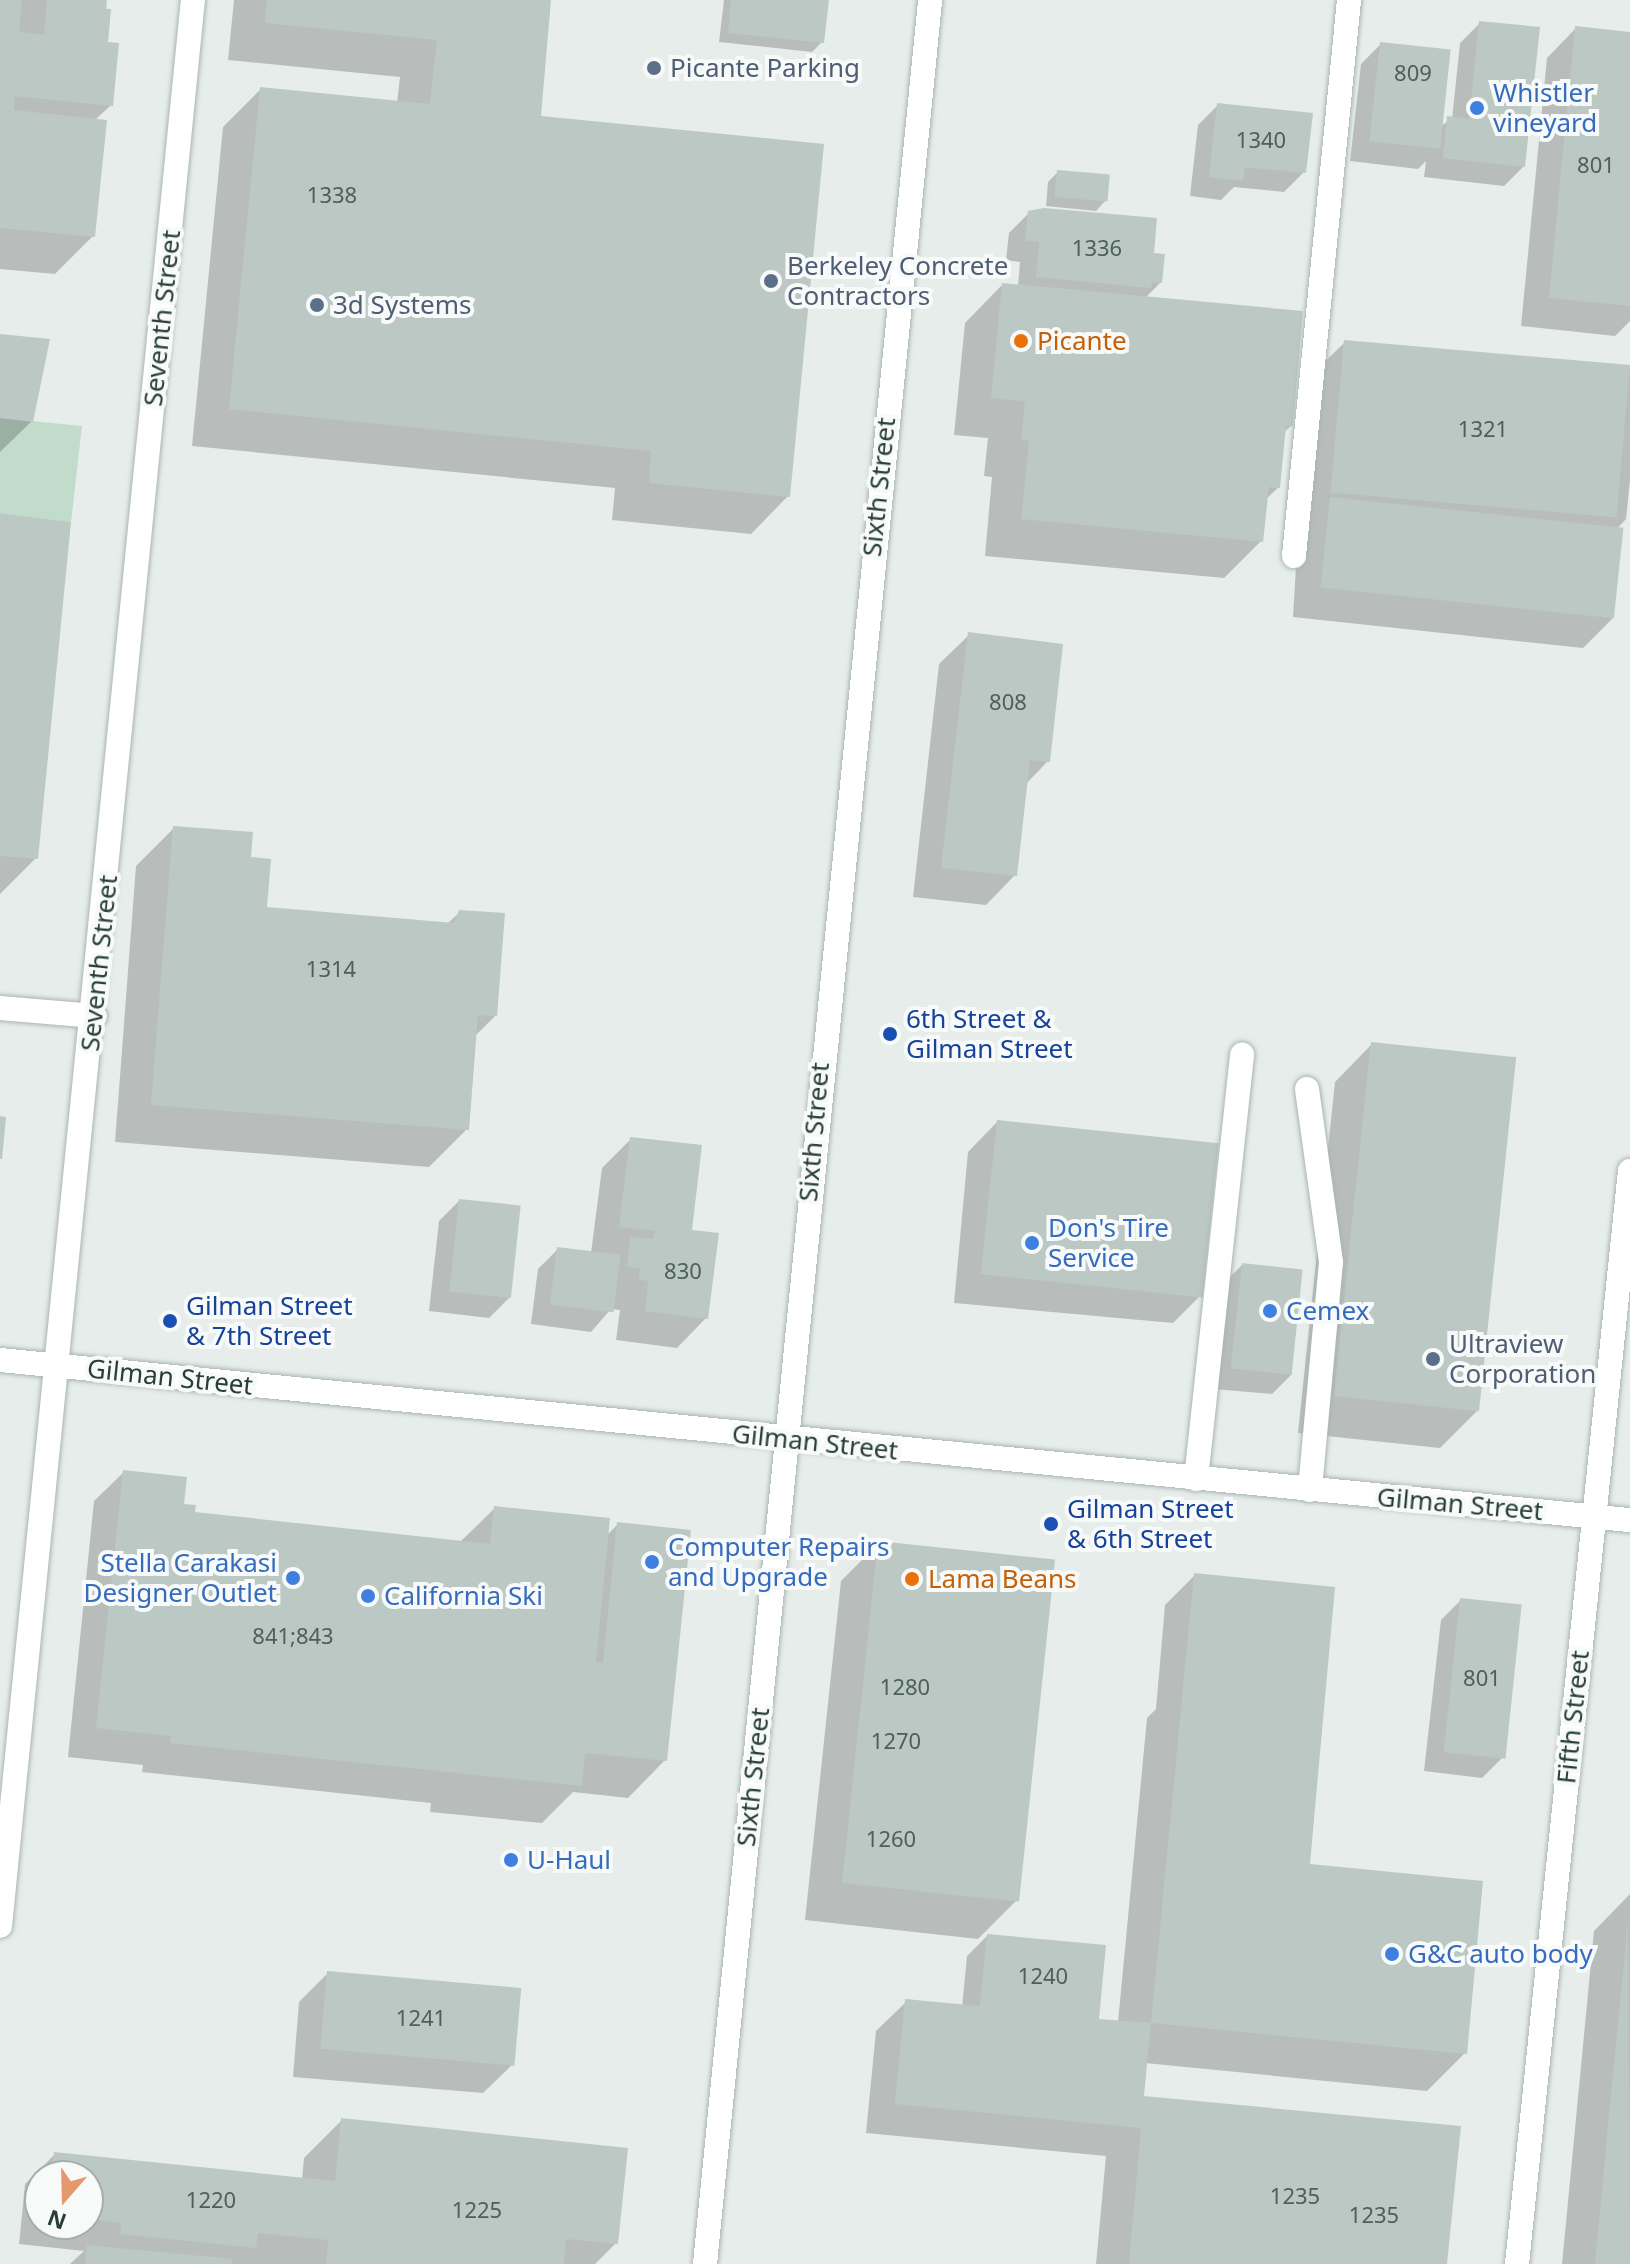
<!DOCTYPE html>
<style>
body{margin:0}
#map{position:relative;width:1630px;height:2264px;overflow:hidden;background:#e6edeb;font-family:"Noto Sans",sans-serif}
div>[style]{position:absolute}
.green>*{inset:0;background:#c2dccc}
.shadow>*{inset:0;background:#0003}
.building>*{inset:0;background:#bcc8c4;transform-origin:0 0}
.roads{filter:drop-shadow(0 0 2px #a9b5b2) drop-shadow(0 0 2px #a9b5b2)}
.lane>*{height:24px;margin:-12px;padding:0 12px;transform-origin:12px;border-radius:12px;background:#fff}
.street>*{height:24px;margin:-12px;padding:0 12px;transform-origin:12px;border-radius:12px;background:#fff}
.secondary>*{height:24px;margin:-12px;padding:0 12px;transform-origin:12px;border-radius:12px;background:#fff}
.dots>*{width:22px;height:22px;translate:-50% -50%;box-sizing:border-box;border:4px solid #f7faf9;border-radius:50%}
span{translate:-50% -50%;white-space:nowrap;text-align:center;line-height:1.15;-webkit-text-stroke:8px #f7faf9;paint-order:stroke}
.number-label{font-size:22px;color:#4c605c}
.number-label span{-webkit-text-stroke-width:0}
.service-label{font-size:26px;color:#4e5e75}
.left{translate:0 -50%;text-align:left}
.shop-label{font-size:26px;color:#366cbe}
.right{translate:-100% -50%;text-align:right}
.street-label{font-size:26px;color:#273e3a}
.food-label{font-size:26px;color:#c56008}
.transit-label{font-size:26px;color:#164399}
.north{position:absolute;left:24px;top:2160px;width:80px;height:80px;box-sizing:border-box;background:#f7faf9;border:2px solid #a4afad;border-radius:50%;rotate:200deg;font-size:22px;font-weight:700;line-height:32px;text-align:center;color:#273e3a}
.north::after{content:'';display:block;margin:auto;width:28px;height:36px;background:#e4996d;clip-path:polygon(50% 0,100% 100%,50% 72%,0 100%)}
</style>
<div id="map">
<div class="green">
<div style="clip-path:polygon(0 418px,82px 426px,71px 522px,0 513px)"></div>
</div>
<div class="shadow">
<div style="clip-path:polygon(0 0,106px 0,111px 105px,95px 120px,93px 236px,55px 274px,0 269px)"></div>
<div style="clip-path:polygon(234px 0,549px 0,538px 118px,788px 496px,751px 534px,612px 520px,615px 488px,192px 446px,223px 127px,261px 89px,397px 103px,400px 77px,228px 60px)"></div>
<div style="clip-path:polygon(724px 0,827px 0,822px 42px,812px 52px,719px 42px)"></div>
<div style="clip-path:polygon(1480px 23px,1524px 166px,1504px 186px,1424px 177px,1426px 161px,1418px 169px,1350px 161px,1361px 64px,1381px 44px,1441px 126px,1452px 119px,1460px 43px)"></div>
<div style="clip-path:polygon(1576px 28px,1630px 34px,1630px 321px,1615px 336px,1521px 326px,1547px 58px)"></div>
<div style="clip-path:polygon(1218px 105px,1304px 172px,1284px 192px,1234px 187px,1221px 200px,1190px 196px,1198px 125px)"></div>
<div style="clip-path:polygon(1058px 172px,1105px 201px,1096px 211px,1046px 206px,1048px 182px)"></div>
<div style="clip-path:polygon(1029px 213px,1152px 255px,1160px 283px,1145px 298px,1291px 426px,1283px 433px,1279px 487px,1265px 500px,1261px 541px,1224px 578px,985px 556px,992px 477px,984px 476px,988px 438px,954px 435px,965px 323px,1002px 285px,1018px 286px,1020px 262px,1006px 260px,1009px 233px)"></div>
<div style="clip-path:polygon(0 336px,32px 421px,0 452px)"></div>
<div style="clip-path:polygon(1345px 342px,1630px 368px,1630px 480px,1626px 519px,1616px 530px,1612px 619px,1583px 648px,1293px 617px,1307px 379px)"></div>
<div style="clip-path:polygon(0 517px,36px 858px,0 894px)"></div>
<div style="clip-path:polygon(969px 635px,1048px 761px,1026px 784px,1015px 875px,986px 905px,913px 897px,939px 664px)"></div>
<div style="clip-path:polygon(174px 828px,249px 859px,265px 909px,447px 924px,460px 912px,495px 1016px,474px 1037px,467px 1129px,429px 1167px,115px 1142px,136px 866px)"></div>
<div style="clip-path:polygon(1372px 1044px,1478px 1410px,1440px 1448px,1298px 1433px,1335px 1082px)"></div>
<div style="clip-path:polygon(997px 1122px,1202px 1294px,1173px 1323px,954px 1303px,968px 1152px)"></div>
<div style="clip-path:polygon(631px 1139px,690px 1231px,706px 1318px,677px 1348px,616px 1340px,620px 1310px,611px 1309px,591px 1332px,531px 1324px,538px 1269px,558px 1249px,591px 1253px,602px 1168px)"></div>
<div style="clip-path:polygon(459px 1201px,509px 1298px,489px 1318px,429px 1311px,439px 1221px)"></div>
<div style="clip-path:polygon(1242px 1265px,1292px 1374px,1272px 1394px,1214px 1389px,1222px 1285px)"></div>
<div style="clip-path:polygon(124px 1472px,192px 1514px,460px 1542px,495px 1508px,606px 1536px,618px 1524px,665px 1760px,628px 1798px,573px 1792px,542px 1823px,430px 1812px,431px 1803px,142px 1772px,143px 1765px,68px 1757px,94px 1501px)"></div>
<div style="clip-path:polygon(879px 1543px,1016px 1901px,978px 1939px,805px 1920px,841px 1581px)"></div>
<div style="clip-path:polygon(1195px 1575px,1307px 1866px,1465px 2053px,1427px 2091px,1145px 2063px,1142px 2098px,1445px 2264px,1096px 2264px,1106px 2156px,866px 2133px,876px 2031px,906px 2002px,962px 2007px,967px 1956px,987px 1936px,1097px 2020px,1118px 2022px,1147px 1718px,1156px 1709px,1165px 1605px)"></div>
<div style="clip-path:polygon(1461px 1600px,1502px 1758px,1482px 1778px,1424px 1771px,1441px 1620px)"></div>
<div style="clip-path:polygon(1630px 1894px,1630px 2264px,1562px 2264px,1594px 1931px)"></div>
<div style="clip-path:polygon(328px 1973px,513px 2064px,483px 2093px,293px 2077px,299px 2002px)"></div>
<div style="clip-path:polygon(evenodd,342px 2120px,616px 2243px,595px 2264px,70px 2264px,84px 2251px,19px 2244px,25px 2184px,55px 2154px,302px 2180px,304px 2158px,342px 2120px,40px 2176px,88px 2176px,88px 2224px,40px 2224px,40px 2176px)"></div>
</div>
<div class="building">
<div style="clip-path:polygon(0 0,22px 0,19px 32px,44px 35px,47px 0,107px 0,106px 9px,111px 9px,108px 42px,119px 43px,113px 106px,15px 96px,14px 110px,107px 120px,95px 237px,0 228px)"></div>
<div style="clip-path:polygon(267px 0,551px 0,541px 116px,824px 144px,790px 497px,649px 483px,651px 451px,229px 409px,260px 87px,430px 104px,437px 40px,265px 23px)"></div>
<div style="clip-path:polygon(731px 0,829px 0,824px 43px,728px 33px)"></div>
<div style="clip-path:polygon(1479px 21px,1540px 27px,1525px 167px,1443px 158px,1447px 116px,1469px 119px)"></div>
<div style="clip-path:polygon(1575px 26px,1630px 32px,1630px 306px,1549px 298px)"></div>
<div style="left:1380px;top:42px;width:71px;height:100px;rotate:6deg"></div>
<div style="clip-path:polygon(1217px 103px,1313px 113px,1306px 173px,1245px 167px,1243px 181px,1209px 177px)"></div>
<div style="left:1057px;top:170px;width:53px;height:27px;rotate:5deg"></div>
<div style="clip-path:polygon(1044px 208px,1157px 218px,1154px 253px,1165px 254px,1162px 283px,1152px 282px,1151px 288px,1036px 277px,1039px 242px,1025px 241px,1028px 211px)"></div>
<div style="clip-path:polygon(1002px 283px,1303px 311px,1293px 426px,1286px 426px,1280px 488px,1269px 487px,1263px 542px,1021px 519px,1029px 440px,1021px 439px,1025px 401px,991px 398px)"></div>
<div style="clip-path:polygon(0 334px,50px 339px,33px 422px,0 418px)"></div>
<div style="left:1344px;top:340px;width:287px;height:153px;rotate:5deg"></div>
<div style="left:1330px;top:497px;width:295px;height:91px;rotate:6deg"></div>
<div style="clip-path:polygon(0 513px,71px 522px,38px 859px,0 856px)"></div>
<div style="clip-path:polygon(968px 632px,1063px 644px,1050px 762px,1030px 760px,1017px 876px,941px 868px)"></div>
<div style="clip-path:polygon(173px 826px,253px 832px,251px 857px,271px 859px,267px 907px,454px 923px,459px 910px,505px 913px,497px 1016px,478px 1015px,469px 1130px,151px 1105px)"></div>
<div style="left:1371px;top:1042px;width:146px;height:356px;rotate:6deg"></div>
<div style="clip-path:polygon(0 1116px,6px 1117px,2px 1159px,0 1159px)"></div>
<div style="left:997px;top:1120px;width:223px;height:155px;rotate:6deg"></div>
<div style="clip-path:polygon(630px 1137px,702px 1145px,692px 1230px,719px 1233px,708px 1319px,645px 1311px,648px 1281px,639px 1280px,640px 1268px,627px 1267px,630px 1237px,653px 1239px,655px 1231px,619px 1227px)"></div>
<div style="left:459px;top:1199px;width:62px;height:93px;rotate:6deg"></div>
<div style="left:557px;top:1247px;width:64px;height:58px;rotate:7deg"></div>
<div style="left:1242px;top:1263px;width:61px;height:106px;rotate:6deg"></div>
<div style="clip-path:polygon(123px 1470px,187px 1477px,184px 1504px,196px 1505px,195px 1512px,490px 1544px,494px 1506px,610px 1518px,596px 1662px,603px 1663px,617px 1522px,691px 1530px,667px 1761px,585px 1753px,582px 1786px,170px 1743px,171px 1736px,96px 1728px)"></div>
<div style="left:878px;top:1541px;width:178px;height:344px;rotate:6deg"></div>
<div style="clip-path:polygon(1194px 1573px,1335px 1587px,1310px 1864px,1483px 1881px,1467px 2054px,1151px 2023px)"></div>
<div style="left:1460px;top:1598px;width:62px;height:155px;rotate:6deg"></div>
<div style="clip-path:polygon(1628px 1921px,1630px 2264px,1595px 2264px,1607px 2136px)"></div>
<div style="clip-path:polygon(987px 1934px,1106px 1945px,1099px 2019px,1151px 2023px,1144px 2096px,1461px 2126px,1447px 2264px,1129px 2264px,1141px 2128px,895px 2104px,905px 1999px,980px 2006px)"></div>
<div style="left:327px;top:1971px;width:195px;height:78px;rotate:5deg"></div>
<div style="clip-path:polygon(341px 2118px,628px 2148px,618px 2244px,566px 2239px,564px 2264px,326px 2264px,328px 2240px,258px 2233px,256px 2248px,120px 2234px,121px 2223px,88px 2219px,88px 2176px,51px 2176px,54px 2152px,335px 2181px)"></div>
<div style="clip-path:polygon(87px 2245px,232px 2259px,232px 2264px,85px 2264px)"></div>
</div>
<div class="roads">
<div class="lane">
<div style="left:1294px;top:556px;width:559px;rotate:-84.35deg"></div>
<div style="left:0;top:1008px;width:95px;rotate:4.8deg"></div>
<div style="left:1307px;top:1089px;width:175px;rotate:82.1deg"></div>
<div style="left:1331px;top:1262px;width:229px;rotate:95.3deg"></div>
<div style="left:1196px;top:1479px;width:427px;rotate:-83.8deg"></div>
</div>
<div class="street">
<div style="left:0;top:1926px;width:1936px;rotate:-84.28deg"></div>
<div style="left:1517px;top:2264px;width:1099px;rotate:-84.1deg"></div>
</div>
<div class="secondary">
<div style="left:0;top:1360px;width:1638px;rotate:5.61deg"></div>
<div style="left:705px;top:2264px;width:2275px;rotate:-84.32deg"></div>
</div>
</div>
<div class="dots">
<div style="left:654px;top:68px;background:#5c6f8a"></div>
<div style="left:1477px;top:108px;background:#3f7fe0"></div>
<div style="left:771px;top:281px;background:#5c6f8a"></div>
<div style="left:317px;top:305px;background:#5c6f8a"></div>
<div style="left:1021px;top:341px;background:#e8710a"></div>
<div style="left:890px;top:1034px;background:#1a4fb4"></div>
<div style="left:1032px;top:1243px;background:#3f7fe0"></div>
<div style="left:1270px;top:1311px;background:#3f7fe0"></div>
<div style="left:170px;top:1321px;background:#1a4fb4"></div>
<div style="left:1433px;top:1359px;background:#5c6f8a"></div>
<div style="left:1051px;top:1524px;background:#1a4fb4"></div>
<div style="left:652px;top:1562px;background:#3f7fe0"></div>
<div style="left:293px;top:1578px;background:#3f7fe0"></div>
<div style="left:912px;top:1579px;background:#e8710a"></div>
<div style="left:368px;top:1596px;background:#3f7fe0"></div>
<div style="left:511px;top:1860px;background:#3f7fe0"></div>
<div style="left:1392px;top:1954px;background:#3f7fe0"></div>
</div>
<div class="number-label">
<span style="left:1413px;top:73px">809</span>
<span style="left:1261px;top:140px">1340</span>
<span style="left:1596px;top:165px">801</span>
<span style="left:332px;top:195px">1338</span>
<span style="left:1097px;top:248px">1336</span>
<span style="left:1483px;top:429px">1321</span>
<span style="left:1008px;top:702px">808</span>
<span style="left:331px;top:969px">1314</span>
<span style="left:683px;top:1271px">830</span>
<span style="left:293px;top:1636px">841;843</span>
<span style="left:1482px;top:1678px">801</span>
<span style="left:905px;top:1687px">1280</span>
<span style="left:896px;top:1741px">1270</span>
<span style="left:891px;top:1839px">1260</span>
<span style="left:1043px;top:1976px">1240</span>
<span style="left:421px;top:2018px">1241</span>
<span style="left:1295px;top:2196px">1235</span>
<span style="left:211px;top:2200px">1220</span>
<span style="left:477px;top:2210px">1225</span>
<span style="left:1374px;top:2215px">1235</span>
</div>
<div class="service-label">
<span class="left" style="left:670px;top:68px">Picante Parking</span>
<span class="left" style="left:787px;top:281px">Berkeley Concrete<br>Contractors</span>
<span class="left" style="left:333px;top:305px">3d Systems</span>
<span class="left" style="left:1449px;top:1359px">Ultraview<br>Corporation</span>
</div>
<div class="shop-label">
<span class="left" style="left:1493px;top:108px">Whistler<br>vineyard</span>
<span class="left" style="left:1048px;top:1243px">Don's Tire<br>Service</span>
<span class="left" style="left:1286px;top:1311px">Cemex</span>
<span class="left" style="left:668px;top:1562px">Computer Repairs<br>and Upgrade</span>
<span class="right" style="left:277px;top:1578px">Stella Carakasi<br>Designer Outlet</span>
<span class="left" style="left:384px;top:1596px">California Ski</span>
<span class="left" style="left:527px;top:1860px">U-Haul</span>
<span class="left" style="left:1408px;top:1954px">G&amp;C auto body</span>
</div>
<div class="street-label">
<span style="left:162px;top:318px;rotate:-84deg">Seventh Street</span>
<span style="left:879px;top:487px;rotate:-84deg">Sixth Street</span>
<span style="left:99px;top:963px;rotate:-84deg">Seventh Street</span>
<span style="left:814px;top:1132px;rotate:-85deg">Sixth Street</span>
<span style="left:170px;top:1377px;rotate:6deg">Gilman Street</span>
<span style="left:815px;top:1442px;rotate:6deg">Gilman Street</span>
<span style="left:1460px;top:1504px;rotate:5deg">Gilman Street</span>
<span style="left:1573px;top:1717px;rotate:-84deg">Fifth Street</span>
<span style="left:753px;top:1777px;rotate:-84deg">Sixth Street</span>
</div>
<div class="food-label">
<span class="left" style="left:1037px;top:341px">Picante</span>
<span class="left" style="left:928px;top:1579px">Lama Beans</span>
</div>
<div class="transit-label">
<span class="left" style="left:906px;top:1034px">6th Street &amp;<br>Gilman Street</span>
<span class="left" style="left:186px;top:1321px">Gilman Street<br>&amp; 7th Street</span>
<span class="left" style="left:1067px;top:1524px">Gilman Street<br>&amp; 6th Street</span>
</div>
<div class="north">N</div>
</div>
